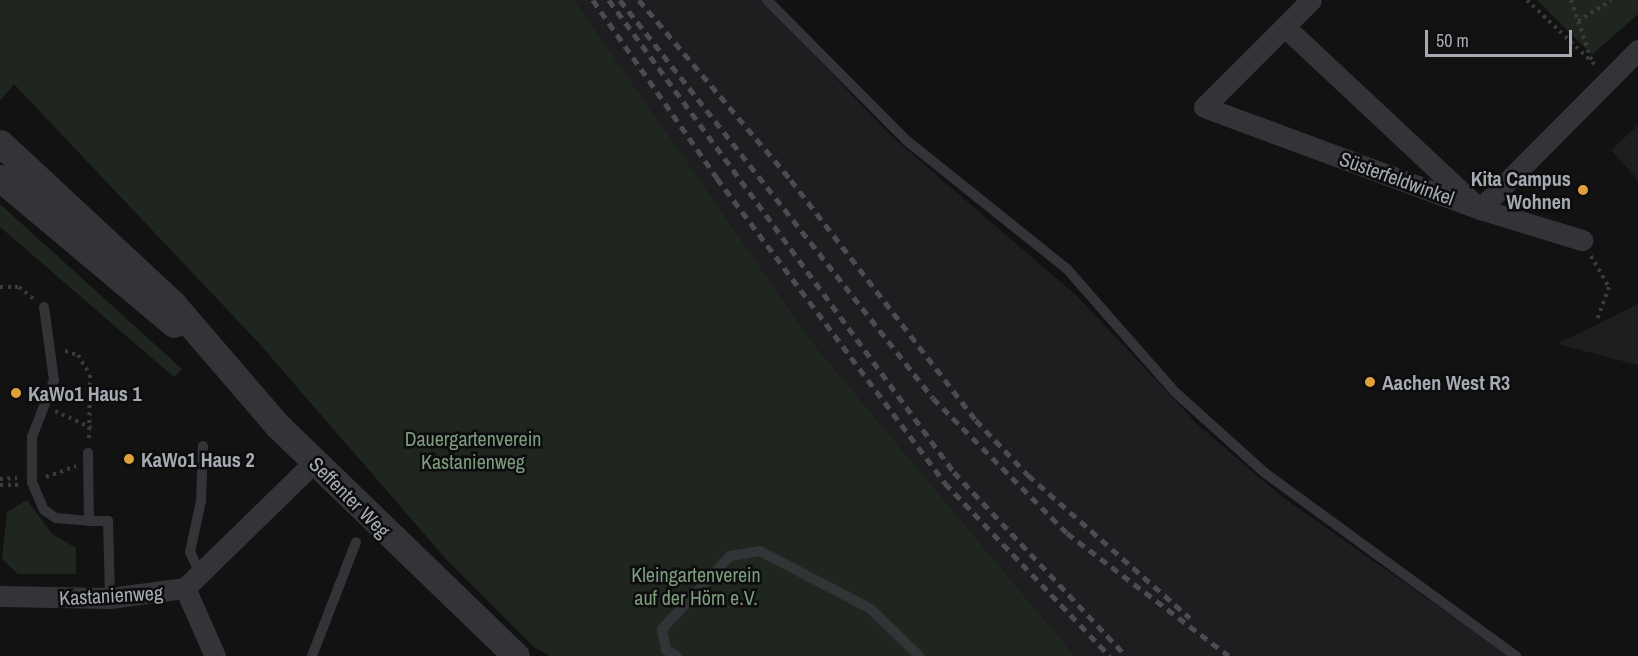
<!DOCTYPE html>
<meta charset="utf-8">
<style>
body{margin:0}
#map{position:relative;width:1638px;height:656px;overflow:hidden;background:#121213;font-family:"Archivo Narrow",sans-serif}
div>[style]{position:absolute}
.built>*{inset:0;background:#1e1e20}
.green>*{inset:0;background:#1f261f}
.path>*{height:4px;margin-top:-2px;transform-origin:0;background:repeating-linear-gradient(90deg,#393b3f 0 3px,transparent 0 7.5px)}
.service>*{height:10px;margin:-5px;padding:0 5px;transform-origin:5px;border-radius:5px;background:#333438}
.minor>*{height:21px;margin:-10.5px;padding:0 10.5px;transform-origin:10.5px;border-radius:10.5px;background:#333438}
.tertiary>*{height:27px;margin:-13.5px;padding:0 13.5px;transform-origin:13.5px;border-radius:13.5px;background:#333438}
.rail>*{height:4.5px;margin-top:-2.25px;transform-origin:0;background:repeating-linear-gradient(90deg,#4b4c51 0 8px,transparent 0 14px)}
.dots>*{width:16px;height:16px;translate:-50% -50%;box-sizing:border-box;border:3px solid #0d0d0e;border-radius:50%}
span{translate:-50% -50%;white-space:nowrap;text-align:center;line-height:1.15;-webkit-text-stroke:5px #0d0d0e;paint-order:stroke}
.street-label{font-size:20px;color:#a5aab3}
.poi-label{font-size:20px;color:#a5aab3;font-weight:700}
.right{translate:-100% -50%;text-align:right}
.left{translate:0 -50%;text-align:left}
.park-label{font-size:20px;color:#7d9c7e}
.scale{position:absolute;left:1425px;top:30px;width:147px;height:27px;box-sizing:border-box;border:3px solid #a5aab3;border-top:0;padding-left:8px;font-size:18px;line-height:21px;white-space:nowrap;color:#a5aab3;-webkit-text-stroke:4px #0d0d0e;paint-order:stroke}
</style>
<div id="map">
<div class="built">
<div style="clip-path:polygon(573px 0,762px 0,889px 134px,1077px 296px,1198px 425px,1281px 496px,1509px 656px,1075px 656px,815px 346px)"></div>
<div style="clip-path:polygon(1638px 125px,1638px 180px,1611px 150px)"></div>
<div style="clip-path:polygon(1638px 304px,1638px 365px,1557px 344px)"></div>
</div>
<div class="green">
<div style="clip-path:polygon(0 0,574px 0,815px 346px,1075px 656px,550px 656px,534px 647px,446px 559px,257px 341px,14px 84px,0 101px)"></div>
<div style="clip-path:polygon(1537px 0,1638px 0,1638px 14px,1592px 55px)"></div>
<div style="clip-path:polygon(0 204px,182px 369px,174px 377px,0 227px)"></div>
<div style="clip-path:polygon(27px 500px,52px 534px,76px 548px,76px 574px,18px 574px,2px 559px,7px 512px)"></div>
</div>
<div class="path">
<div style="left:1527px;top:0;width:95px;rotate:43.7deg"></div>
<div style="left:1571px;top:0;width:65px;rotate:71.3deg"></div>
<div style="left:1578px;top:21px;width:39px;rotate:-32deg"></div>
<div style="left:1591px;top:256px;width:36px;rotate:60deg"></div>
<div style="left:1609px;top:287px;width:35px;rotate:110deg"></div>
<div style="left:0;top:287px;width:19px"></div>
<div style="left:19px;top:287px;width:19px;rotate:39deg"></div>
<div style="left:65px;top:351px;width:14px;rotate:17deg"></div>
<div style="left:78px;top:355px;width:23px;rotate:59deg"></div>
<div style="left:90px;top:375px;width:66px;rotate:90.9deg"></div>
<div style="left:55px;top:411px;width:40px;rotate:25deg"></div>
<div style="left:46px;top:477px;width:32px;rotate:-20deg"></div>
<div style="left:0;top:479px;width:17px;rotate:-3deg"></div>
<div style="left:0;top:485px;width:19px"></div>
</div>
<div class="service">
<div style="left:767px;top:0;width:197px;rotate:45.2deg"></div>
<div style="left:906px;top:140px;width:206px;rotate:38.7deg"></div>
<div style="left:1067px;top:269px;width:164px;rotate:48.7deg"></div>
<div style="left:1175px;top:392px;width:121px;rotate:42deg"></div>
<div style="left:1265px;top:473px;width:311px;rotate:36.1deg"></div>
<div style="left:44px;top:307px;width:74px;rotate:82.2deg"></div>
<div style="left:54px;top:380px;width:61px;rotate:111.1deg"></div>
<div style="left:32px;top:437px;width:45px;rotate:90deg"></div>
<div style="left:32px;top:482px;width:30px;rotate:67deg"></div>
<div style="left:44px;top:510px;width:14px;rotate:34deg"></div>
<div style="left:56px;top:518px;width:33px;rotate:5deg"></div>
<div style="left:88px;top:453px;width:68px;rotate:89.2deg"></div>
<div style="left:89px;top:521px;width:19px"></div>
<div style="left:108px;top:521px;width:77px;rotate:88.5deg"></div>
<div style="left:200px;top:574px;width:24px;rotate:-114deg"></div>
<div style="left:190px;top:552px;width:52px;rotate:-77.8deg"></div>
<div style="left:201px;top:501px;width:55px;rotate:-87.9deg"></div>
<div style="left:312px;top:656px;width:122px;rotate:-68.9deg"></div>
<div style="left:677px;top:656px;width:13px;rotate:-151deg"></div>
<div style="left:666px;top:650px;width:21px;rotate:-101deg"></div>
<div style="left:662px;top:629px;width:100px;rotate:-47deg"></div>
<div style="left:730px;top:556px;width:30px;rotate:-9deg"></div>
<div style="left:760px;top:551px;width:125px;rotate:27.6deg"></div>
<div style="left:871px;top:609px;width:67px;rotate:44.4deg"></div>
</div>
<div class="minor">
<div style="left:1311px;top:0;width:151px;rotate:135deg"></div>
<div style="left:1204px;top:107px;width:294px;rotate:20.3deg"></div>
<div style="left:1480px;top:209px;width:107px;rotate:16.9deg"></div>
<div style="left:1285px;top:27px;width:258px;rotate:43.1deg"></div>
<div style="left:1480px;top:209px;width:224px;rotate:-45.2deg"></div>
<div style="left:185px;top:588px;width:74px;rotate:66.2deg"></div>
<div style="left:0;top:596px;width:110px;rotate:1deg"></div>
<div style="left:110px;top:598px;width:76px;rotate:-7.6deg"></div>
<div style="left:185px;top:588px;width:180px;rotate:-44.3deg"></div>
</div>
<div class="tertiary">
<div style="left:0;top:143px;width:236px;rotate:42.9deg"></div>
<div style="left:173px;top:304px;width:160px;rotate:49.3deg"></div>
<div style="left:277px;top:425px;width:332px;rotate:44deg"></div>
<div style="left:0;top:178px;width:227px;rotate:40deg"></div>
</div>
<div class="rail">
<div style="left:593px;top:0;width:217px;rotate:55.1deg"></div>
<div style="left:717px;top:178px;width:381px;rotate:53.2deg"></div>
<div style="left:945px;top:483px;width:239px;rotate:46.4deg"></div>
<div style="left:609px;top:0;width:585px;rotate:53.84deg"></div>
<div style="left:954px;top:472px;width:252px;rotate:46.9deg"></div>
<div style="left:620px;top:0;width:506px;rotate:51.82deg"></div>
<div style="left:933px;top:398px;width:190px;rotate:45.2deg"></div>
<div style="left:1067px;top:533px;width:203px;rotate:37.2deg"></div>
<div style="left:639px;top:0;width:236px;rotate:49.8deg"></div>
<div style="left:791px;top:180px;width:303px;rotate:52.4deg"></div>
<div style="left:976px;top:420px;width:76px;rotate:46.6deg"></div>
<div style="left:1028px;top:475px;width:216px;rotate:41.4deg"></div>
</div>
<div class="dots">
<div style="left:1583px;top:190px;background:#e0a13d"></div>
<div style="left:1370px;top:382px;background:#e0a13d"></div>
<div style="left:16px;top:393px;background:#e0a13d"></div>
<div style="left:129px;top:459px;background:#e0a13d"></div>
</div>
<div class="street-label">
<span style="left:1397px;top:178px;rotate:20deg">Süsterfeldwinkel</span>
<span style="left:350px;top:497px;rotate:45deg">Seffenter Weg</span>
<span style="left:111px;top:595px;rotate:-3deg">Kastanienweg</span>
</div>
<div class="poi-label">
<span class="right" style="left:1571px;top:190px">Kita Campus<br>Wohnen</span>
<span class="left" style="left:1382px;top:382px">Aachen West R3</span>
<span class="left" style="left:28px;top:393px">KaWo1 Haus 1</span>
<span class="left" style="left:141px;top:459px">KaWo1 Haus 2</span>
</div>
<div class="park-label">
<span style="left:473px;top:450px">Dauergartenverein<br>Kastanienweg</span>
<span style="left:696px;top:586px">Kleingartenverein<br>auf der Hörn e.V.</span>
</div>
<div class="scale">50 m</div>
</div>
